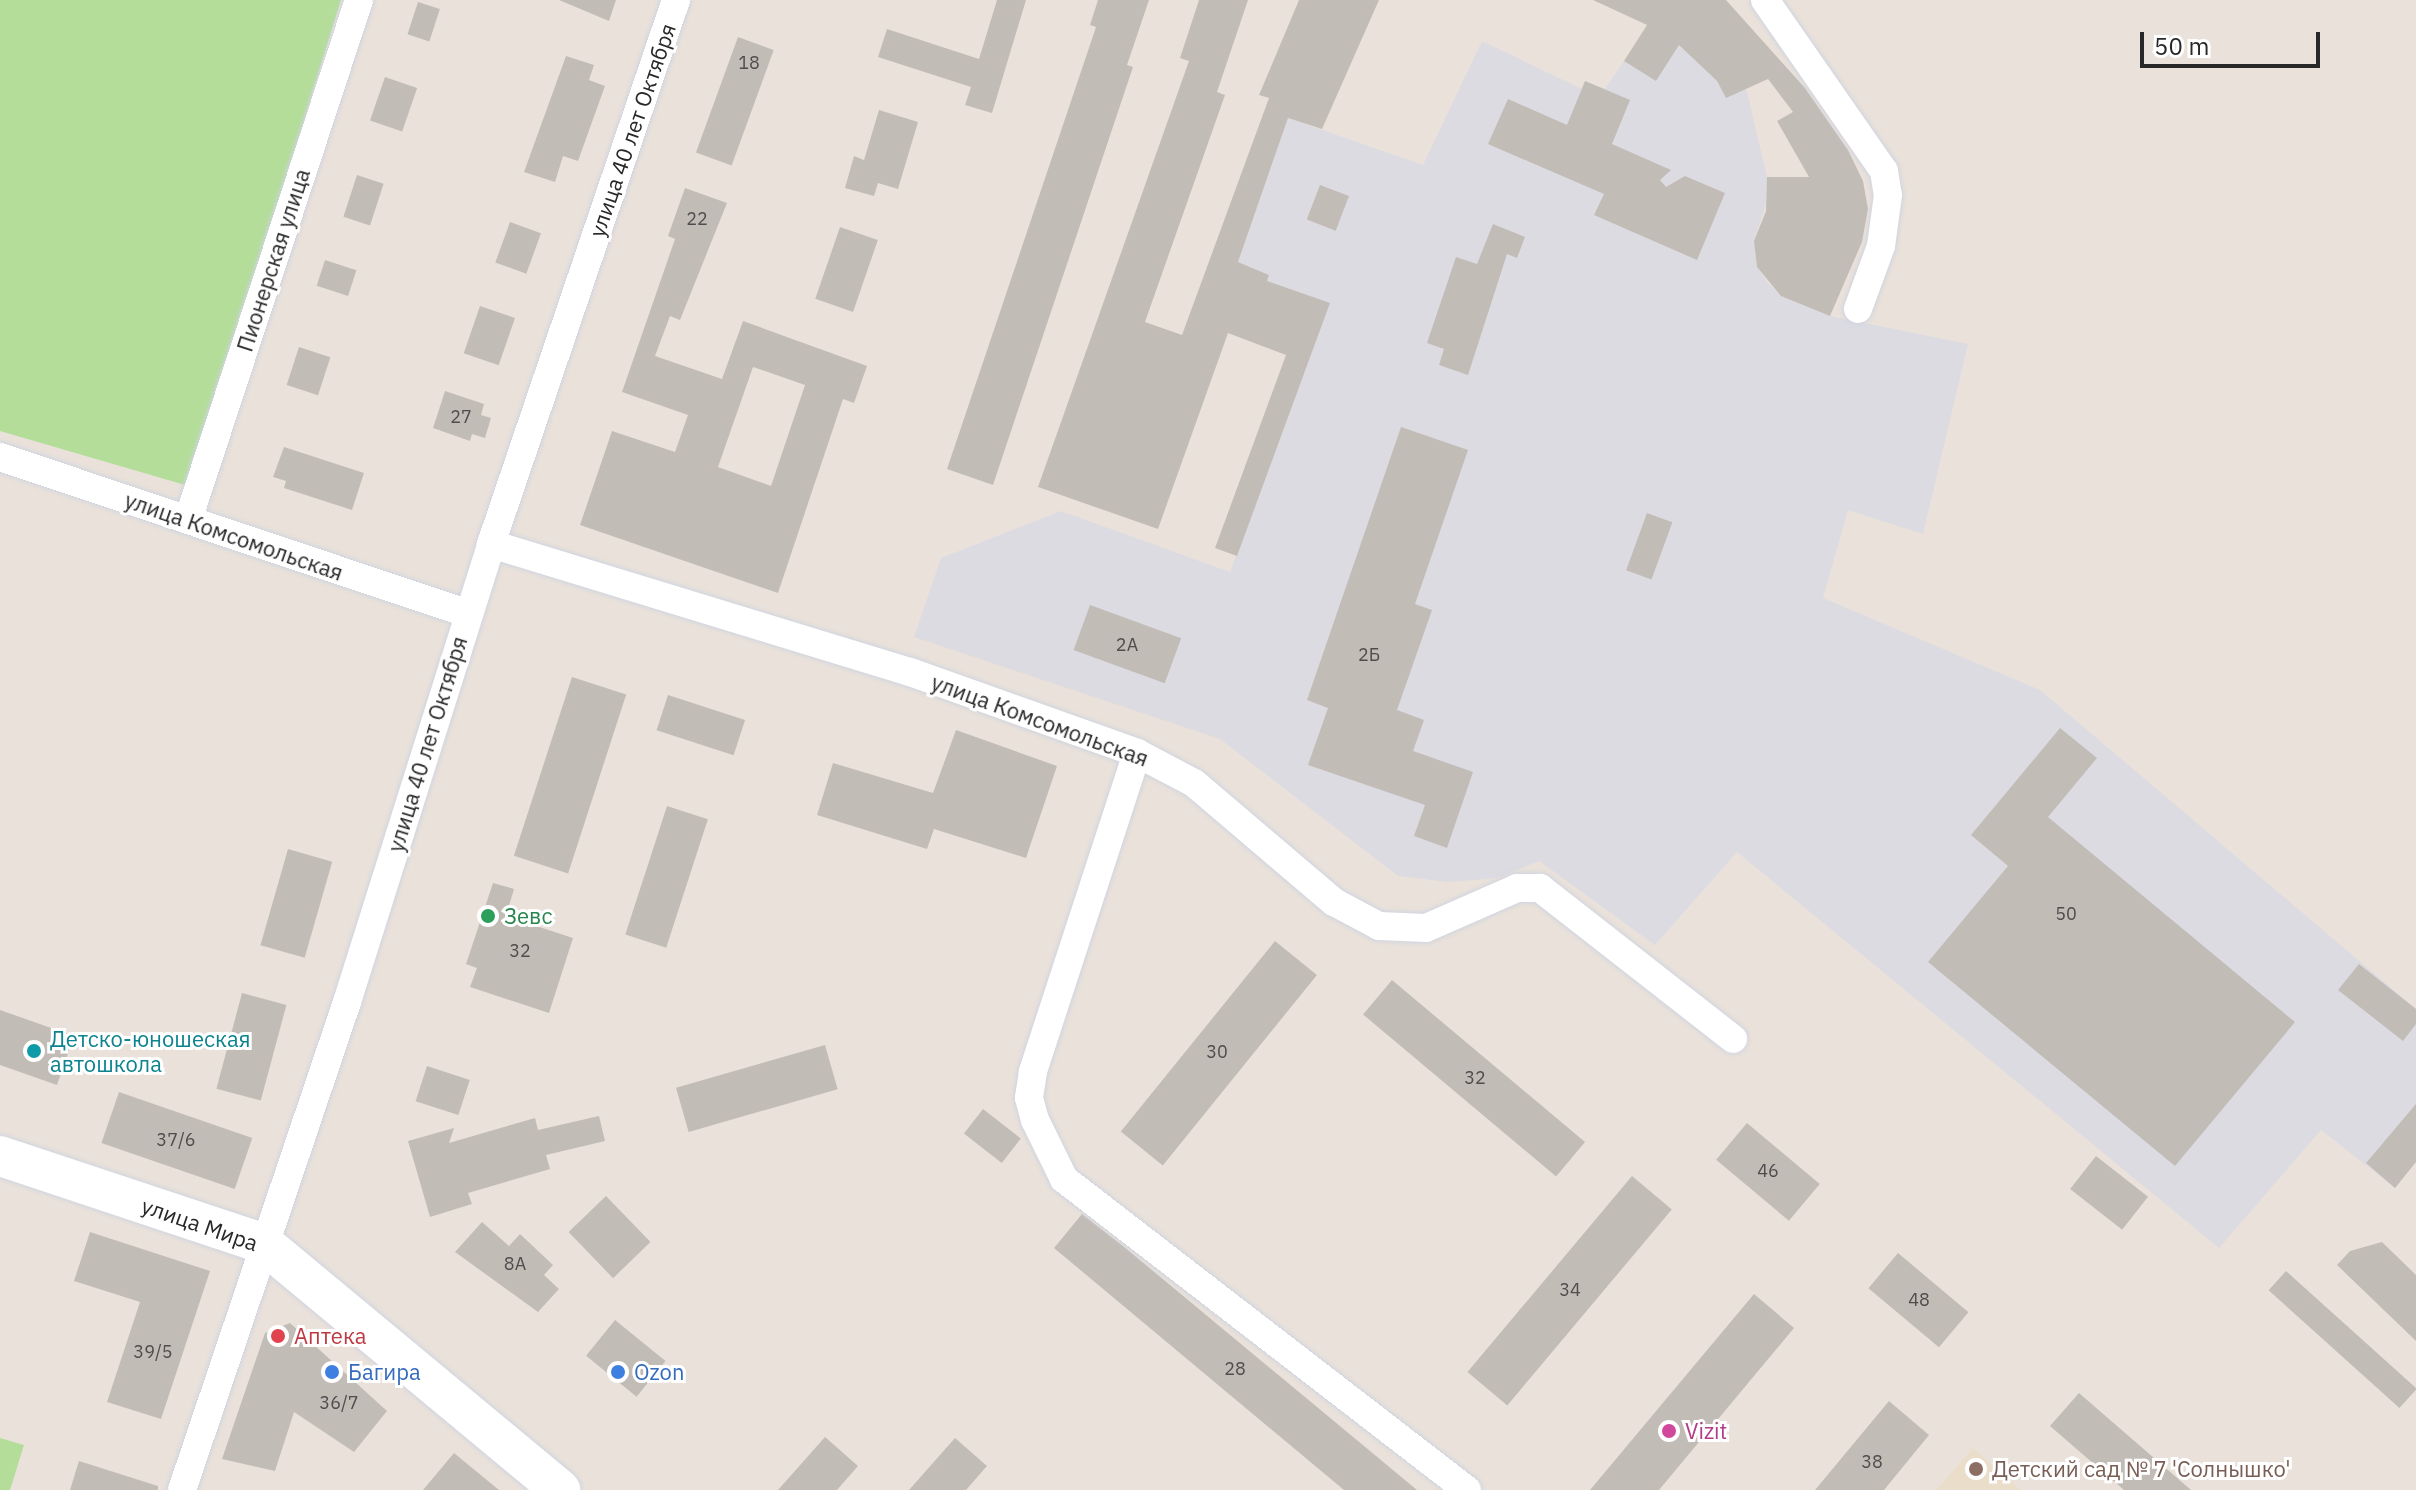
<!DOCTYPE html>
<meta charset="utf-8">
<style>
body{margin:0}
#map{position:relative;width:2416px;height:1490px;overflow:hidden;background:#eae2da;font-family:"IBM Plex Sans",sans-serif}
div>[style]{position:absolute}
.industrial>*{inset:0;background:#dcdbe2}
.education>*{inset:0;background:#eadecb}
.green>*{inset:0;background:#b4dd9a}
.building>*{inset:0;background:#c2bcb7;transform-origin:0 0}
.roads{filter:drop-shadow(0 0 2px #d0d4e0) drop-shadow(0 0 2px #d0d4e0)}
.street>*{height:28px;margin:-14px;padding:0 14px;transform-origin:14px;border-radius:14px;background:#fff}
.secondary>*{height:40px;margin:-20px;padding:0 20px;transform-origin:20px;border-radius:20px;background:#fff}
.dots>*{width:22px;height:22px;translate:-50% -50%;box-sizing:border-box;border:4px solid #fff;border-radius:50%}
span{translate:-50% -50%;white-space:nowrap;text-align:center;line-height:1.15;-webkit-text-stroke:6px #fff;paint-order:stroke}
.number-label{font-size:18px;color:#4e4d4c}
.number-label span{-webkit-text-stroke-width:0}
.street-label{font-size:22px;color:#282828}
.leisure-label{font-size:22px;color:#27864d}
.left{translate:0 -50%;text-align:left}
.culture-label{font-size:22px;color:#0d838f}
.health-label{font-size:22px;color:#be3a42}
.shop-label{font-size:22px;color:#366cbe}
.hotel-label{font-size:22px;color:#b23c85}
.education-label{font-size:22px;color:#785e54}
.scale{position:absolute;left:2140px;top:32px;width:180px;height:36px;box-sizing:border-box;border:4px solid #282828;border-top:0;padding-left:10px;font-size:24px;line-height:28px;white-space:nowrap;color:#282828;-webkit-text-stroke:6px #fff;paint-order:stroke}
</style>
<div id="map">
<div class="industrial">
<div style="clip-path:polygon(1482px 41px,1582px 89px,1585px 81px,1605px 89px,1624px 61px,1656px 80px,1679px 45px,1717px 81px,1726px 97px,1746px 87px,1767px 177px,1766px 204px,1754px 241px,1757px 267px,1768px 283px,1782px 296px,1830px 316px,1968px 344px,1923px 534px,1848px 510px,1823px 598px,2040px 690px,2416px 1009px,2416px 1162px,2395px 1188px,2321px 1130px,2219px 1248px,1737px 852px,1655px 945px,1539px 861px,1498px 878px,1448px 882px,1398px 876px,1220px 739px,914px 637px,941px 558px,1061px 511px,1230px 572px,1314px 347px,1250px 324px,1269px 275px,1238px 262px,1288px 118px,1423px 165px)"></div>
</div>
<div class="education">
<div style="clip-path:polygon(1973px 1448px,2021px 1490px,1936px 1490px)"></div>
</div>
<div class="green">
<div style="clip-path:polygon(0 0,341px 0,192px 487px,0 431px)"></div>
<div style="clip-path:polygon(0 1438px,24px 1445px,10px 1490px,0 1490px)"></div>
</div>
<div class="building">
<div style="clip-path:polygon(559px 0,616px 0,609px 21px)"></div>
<div style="clip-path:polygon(997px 0,1026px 0,992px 113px,965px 105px,971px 87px,878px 57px,887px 29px,979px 59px)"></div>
<div style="clip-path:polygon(1098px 0,1149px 0,1127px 65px,1133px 67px,993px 485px,947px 469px,1096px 27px,1090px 25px)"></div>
<div style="clip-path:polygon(1199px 0,1248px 0,1217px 92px,1225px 95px,1145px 322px,1182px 335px,1269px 98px,1259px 95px,1299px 0,1379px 0,1322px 129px,1288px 118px,1238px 262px,1269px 275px,1267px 281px,1330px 303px,1237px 556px,1215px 548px,1286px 355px,1228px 333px,1158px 529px,1038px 487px,1189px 61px,1180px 58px)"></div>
<div style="clip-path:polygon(1593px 0,1726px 0,1805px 88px,1848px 150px,1863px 181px,1868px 209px,1862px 242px,1830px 316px,1781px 296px,1757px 267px,1754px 241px,1766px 211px,1767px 177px,1809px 177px,1777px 121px,1793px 112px,1768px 79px,1726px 98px,1717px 81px,1679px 45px,1656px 81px,1624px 61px,1647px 25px)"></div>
<div style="left:418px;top:2px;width:23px;height:34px;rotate:18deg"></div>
<div style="left:738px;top:37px;width:38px;height:123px;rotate:20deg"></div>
<div style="clip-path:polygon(566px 56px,594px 65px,589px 80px,605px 86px,578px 161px,563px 156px,555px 182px,524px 172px)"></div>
<div style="left:385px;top:77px;width:34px;height:46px;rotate:19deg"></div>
<div style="clip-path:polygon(1585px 81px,1630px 100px,1612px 144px,1671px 170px,1660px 180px,1666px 187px,1685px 176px,1725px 193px,1697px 260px,1594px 215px,1604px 194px,1488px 144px,1508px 99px,1567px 125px)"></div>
<div style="clip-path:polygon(879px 110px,918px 122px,898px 189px,878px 183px,874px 196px,845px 188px,854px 156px,864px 160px)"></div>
<div style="left:357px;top:175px;width:28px;height:44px;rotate:18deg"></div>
<div style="left:1320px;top:185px;width:31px;height:37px;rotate:21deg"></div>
<div style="clip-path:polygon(evenodd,685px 188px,727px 203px,680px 320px,670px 316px,655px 356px,722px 379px,743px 321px,867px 366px,854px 403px,843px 399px,778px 593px,580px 525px,612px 431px,675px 452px,688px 415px,622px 392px,675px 239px,668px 236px,685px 188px,753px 367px,805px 385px,771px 486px,718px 467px,753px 367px)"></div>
<div style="left:510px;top:222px;width:33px;height:43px;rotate:20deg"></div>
<div style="clip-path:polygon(1493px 224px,1525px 237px,1517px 258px,1507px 254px,1468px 375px,1439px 365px,1444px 349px,1427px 343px,1456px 257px,1477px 264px)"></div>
<div style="left:840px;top:227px;width:40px;height:76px;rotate:19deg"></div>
<div style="left:325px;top:260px;width:33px;height:27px;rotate:18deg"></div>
<div style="left:480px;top:306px;width:37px;height:50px;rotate:19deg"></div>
<div style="left:299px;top:347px;width:33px;height:40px;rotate:18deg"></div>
<div style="clip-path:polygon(445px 391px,484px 404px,481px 415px,491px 418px,485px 438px,472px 434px,470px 441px,433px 428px)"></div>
<div style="clip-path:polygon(1401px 427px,1468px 450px,1415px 604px,1432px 610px,1397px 710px,1424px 720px,1413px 751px,1473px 772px,1447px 848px,1414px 836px,1425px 805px,1308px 765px,1328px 708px,1307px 700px)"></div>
<div style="clip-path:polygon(284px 447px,364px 473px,352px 510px,284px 488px,286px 481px,273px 477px)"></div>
<div style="left:1647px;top:513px;width:27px;height:61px;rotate:20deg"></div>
<div style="left:1090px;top:605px;width:97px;height:48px;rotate:20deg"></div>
<div style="left:572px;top:677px;width:57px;height:188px;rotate:18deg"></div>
<div style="left:668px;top:695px;width:81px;height:37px;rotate:18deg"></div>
<div style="clip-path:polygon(2060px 728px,2097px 758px,2048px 817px,2295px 1022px,2175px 1166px,1928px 962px,2008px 866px,1971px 835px)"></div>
<div style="clip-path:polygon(956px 730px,1057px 766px,1026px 858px,934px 829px,927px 849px,817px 815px,833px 763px,933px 793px)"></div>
<div style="left:667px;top:806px;width:43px;height:135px;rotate:18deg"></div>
<div style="left:288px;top:849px;width:46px;height:100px;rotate:16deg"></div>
<div style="clip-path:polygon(493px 883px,514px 889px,506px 916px,573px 938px,549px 1013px,470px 987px,477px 968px,466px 964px)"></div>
<div style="left:1275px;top:941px;width:54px;height:245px;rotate:39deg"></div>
<div style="clip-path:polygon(2359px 964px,2416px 1009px,2416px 1024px,2403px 1041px,2338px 990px)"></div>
<div style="left:1392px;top:980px;width:252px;height:45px;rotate:40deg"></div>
<div style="left:242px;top:993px;width:46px;height:99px;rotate:15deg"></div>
<div style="clip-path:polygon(0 1010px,74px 1036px,57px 1085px,0 1065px)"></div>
<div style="left:825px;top:1045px;width:46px;height:155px;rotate:74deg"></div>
<div style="left:427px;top:1066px;width:45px;height:37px;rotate:18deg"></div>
<div style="left:119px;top:1092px;width:141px;height:54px;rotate:19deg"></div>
<div style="clip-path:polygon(2416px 1104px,2416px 1162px,2395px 1188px,2366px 1163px)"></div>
<div style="left:983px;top:1109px;width:48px;height:31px;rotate:38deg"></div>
<div style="clip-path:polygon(599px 1116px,605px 1141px,546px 1155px,550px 1169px,468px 1193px,472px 1204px,430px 1217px,408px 1141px,454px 1128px,449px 1143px,535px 1118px,538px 1130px)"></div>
<div style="left:1747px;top:1123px;width:95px;height:48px;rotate:40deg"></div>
<div style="left:2096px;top:1156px;width:66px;height:42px;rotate:38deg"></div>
<div style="left:1632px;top:1176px;width:52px;height:256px;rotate:40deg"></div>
<div style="left:606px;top:1196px;width:64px;height:52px;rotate:46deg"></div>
<div style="clip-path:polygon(1082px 1214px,1123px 1246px,1417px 1490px,1344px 1490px,1054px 1248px)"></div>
<div style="clip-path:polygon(482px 1222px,509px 1246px,520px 1234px,553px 1265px,544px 1275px,559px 1289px,538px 1312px,455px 1252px)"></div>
<div style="clip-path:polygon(90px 1232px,210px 1271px,161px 1419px,107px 1402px,140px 1302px,74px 1281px)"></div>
<div style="clip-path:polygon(2382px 1242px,2416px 1275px,2416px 1341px,2337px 1265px,2350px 1251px)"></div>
<div style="left:1898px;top:1253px;width:92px;height:46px;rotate:40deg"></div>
<div style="left:2286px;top:1271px;width:176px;height:26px;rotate:42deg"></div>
<div style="clip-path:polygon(1754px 1294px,1794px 1328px,1659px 1490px,1590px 1490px)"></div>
<div style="left:615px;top:1320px;width:65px;height:46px;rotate:39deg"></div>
<div style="clip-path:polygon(290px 1323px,387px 1411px,354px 1452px,294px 1412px,275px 1471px,222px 1459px,265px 1333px)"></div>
<div style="clip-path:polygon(2079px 1393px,2191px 1490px,2124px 1490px,2050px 1426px)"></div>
<div style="clip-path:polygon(1889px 1401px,1929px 1435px,1884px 1490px,1815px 1490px)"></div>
<div style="clip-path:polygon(825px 1437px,858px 1466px,837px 1490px,778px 1490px)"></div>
<div style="clip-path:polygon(955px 1438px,987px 1466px,966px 1490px,909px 1490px)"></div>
<div style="clip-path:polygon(454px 1453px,499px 1490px,423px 1490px)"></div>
<div style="clip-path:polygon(79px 1461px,158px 1486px,158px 1490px,70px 1490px)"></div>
</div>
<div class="roads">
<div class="street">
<div style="left:1765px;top:0;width:208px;rotate:55.2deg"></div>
<div style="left:1884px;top:171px;width:24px;rotate:81deg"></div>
<div style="left:1888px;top:195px;width:51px;rotate:97.8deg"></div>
<div style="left:1881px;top:246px;width:67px;rotate:110.1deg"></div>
<div style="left:0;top:457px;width:494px;rotate:18.5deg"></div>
<div style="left:188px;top:520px;width:547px;rotate:-71.8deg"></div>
<div style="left:491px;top:544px;width:438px;rotate:17deg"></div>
<div style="left:910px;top:672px;width:241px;rotate:19.6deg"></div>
<div style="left:1137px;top:753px;width:64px;rotate:27.8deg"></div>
<div style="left:1194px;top:783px;width:184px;rotate:40.4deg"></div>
<div style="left:1334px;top:902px;width:51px;rotate:28.1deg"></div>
<div style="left:1379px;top:926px;width:47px;rotate:2.4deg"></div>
<div style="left:1426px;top:928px;width:99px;rotate:-23.7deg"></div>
<div style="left:1517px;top:888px;width:23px"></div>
<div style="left:1540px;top:888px;width:245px;rotate:38deg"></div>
<div style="left:1137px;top:753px;width:336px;rotate:108.1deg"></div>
<div style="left:1033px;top:1072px;width:26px;rotate:99deg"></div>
<div style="left:1029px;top:1098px;width:23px;rotate:75deg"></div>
<div style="left:1035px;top:1120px;width:66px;rotate:63.8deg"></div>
<div style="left:1064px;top:1179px;width:509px;rotate:37.66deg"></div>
<div style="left:182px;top:1490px;width:515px;rotate:-71.32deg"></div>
<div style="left:347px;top:1002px;width:480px;rotate:-72.5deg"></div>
<div style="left:491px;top:544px;width:575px;rotate:-71.22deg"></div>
</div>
<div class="secondary">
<div style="left:0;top:1156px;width:278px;rotate:18.4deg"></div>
<div style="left:264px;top:1244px;width:385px;rotate:39.7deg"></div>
</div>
</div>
<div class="dots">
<div style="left:488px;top:916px;background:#2e9e5b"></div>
<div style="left:34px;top:1051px;background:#0f9aa8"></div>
<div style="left:278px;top:1336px;background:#e0444e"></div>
<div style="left:332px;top:1372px;background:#3f7fe0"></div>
<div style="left:618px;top:1372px;background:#3f7fe0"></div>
<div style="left:1669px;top:1431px;background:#d1479c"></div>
<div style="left:1976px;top:1469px;background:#8d6e63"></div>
</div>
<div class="number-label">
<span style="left:749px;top:63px">18</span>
<span style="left:697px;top:219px">22</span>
<span style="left:461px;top:417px">27</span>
<span style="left:1127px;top:645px">2А</span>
<span style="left:1369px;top:655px">2Б</span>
<span style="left:2066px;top:914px">50</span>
<span style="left:520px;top:951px">32</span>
<span style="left:1217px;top:1052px">30</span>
<span style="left:1475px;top:1078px">32</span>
<span style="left:176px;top:1140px">37/6</span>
<span style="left:1768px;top:1171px">46</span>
<span style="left:515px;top:1264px">8А</span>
<span style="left:1570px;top:1290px">34</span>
<span style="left:1919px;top:1300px">48</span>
<span style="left:153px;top:1352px">39/5</span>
<span style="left:1235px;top:1369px">28</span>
<span style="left:339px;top:1403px">36/7</span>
<span style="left:1872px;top:1462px">38</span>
</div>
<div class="street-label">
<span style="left:632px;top:130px;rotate:-71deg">улица 40 лет Октября</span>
<span style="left:273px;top:260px;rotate:-72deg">Пионерская улица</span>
<span style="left:234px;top:536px;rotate:19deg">улица Комсомольская</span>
<span style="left:1040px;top:720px;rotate:20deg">улица Комсомольская</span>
<span style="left:427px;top:744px;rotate:-73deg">улица 40 лет Октября</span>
<span style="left:200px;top:1224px;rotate:19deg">улица Мира</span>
</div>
<div class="leisure-label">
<span class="left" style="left:504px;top:916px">Зевс</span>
</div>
<div class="culture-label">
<span class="left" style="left:50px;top:1051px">Детско-юношеская<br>автошкола</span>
</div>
<div class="health-label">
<span class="left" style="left:294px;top:1336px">Аптека</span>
</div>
<div class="shop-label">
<span class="left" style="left:348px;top:1372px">Багира</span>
<span class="left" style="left:634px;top:1372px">Ozon</span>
</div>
<div class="hotel-label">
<span class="left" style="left:1685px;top:1431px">Vizit</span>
</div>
<div class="education-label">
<span class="left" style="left:1992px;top:1469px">Детский сад № 7 'Солнышко'</span>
</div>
<div class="scale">50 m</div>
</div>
